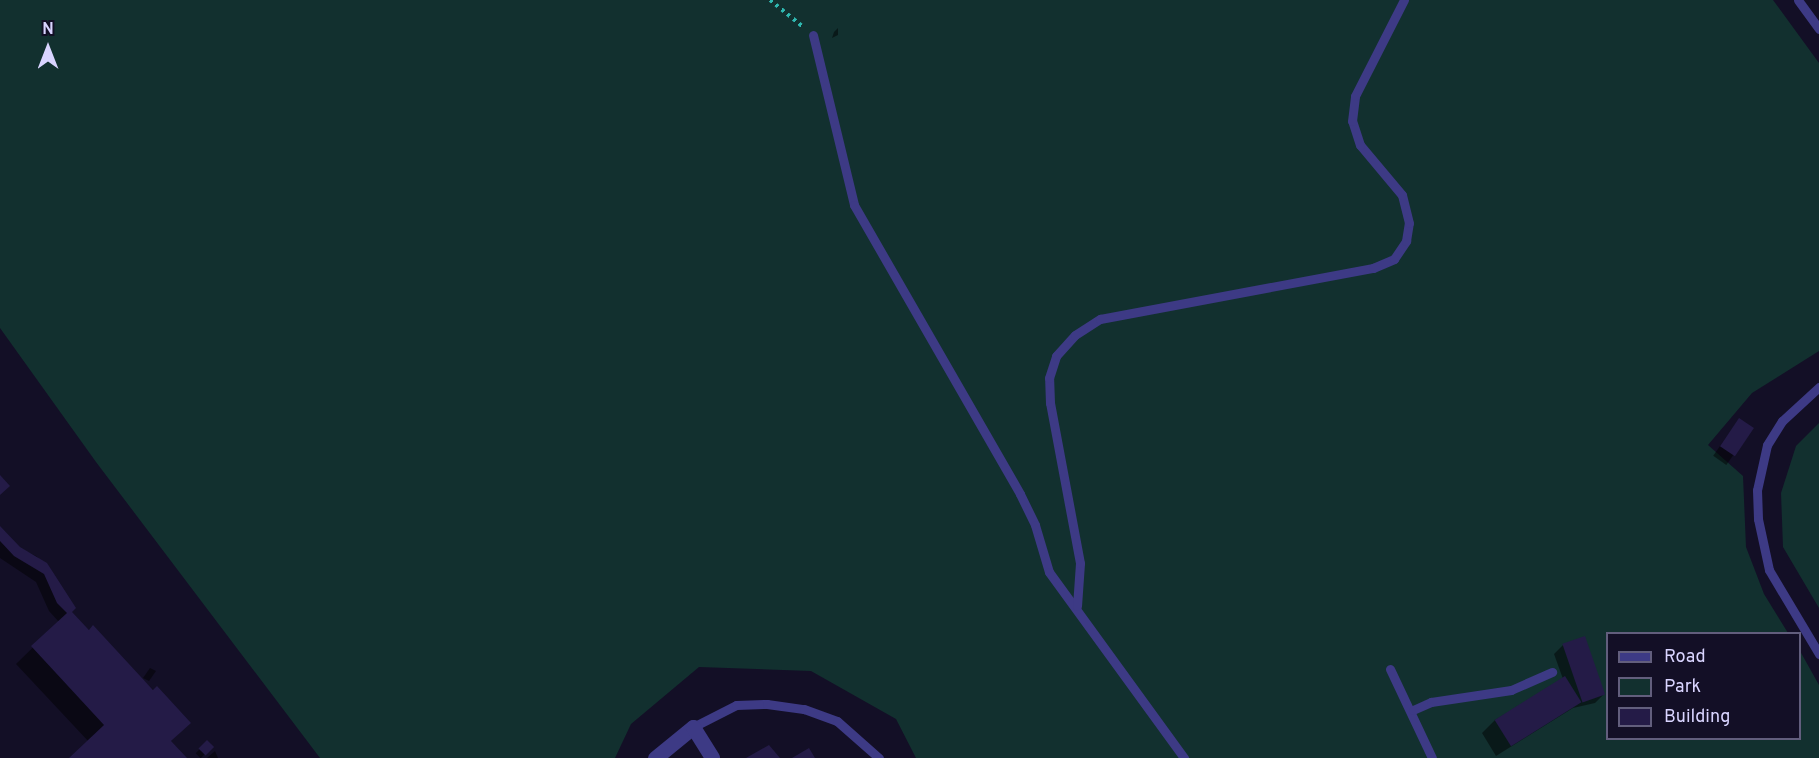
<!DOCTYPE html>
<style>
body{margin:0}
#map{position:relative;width:1819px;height:758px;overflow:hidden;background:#130f26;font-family:Overpass,sans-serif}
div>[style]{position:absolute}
.green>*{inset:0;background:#12302f}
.shadow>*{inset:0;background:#0007;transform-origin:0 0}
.building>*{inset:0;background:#241b47;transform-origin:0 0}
.path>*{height:4px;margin-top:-2px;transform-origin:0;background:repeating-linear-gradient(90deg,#2fb8b0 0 3px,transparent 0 7.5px)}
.lane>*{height:9px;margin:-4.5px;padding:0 4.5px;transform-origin:4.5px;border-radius:4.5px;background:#3d3a85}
.street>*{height:15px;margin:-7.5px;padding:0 7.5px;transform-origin:7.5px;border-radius:7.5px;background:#3d3a85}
span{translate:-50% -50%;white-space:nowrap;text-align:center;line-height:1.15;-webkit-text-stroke:4.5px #130f26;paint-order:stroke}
.legend{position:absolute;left:1606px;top:632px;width:195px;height:108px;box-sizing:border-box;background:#130f26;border:2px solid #625e7d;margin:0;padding:8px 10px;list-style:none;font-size:18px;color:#d9d4ff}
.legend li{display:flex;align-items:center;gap:12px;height:30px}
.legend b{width:30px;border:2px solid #625e7d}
.north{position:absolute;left:18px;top:18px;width:60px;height:60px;-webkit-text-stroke:4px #130f26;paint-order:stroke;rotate:0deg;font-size:16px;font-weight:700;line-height:24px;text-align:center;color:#d9d4ff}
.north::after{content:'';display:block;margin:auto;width:21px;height:27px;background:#d9d4ff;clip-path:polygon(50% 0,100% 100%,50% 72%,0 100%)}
</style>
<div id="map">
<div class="green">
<div style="clip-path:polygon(0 0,1773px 0,1819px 63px,1819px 351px,1752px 393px,1708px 445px,1743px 476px,1746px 547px,1764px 594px,1788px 633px,1608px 634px,1608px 738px,1800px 738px,1800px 651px,1819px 685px,1819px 758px,916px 758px,896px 719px,811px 671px,699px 667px,631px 724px,615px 758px,320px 758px,96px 462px,0 328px)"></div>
<div style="clip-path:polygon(1819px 423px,1819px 608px,1783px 547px,1781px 493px,1796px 446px)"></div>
</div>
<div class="shadow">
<div style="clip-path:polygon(838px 28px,838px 35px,832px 38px,834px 32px)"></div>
<div style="left:1739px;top:419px;width:16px;height:45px;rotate:35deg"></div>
<div style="clip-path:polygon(0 530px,19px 548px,36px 556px,50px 569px,70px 612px,189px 723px,170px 742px,185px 758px,71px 758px,89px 742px,16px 664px,59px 622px,49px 611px,36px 582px,0 558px)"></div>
<div style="clip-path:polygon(1563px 645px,1604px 694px,1595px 703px,1573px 708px,1496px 756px,1482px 733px,1495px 720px,1563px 679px,1554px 654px)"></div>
<div style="clip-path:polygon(150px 668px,156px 671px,149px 681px,143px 678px)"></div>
<div style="left:207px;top:742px;width:7px;height:16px;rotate:45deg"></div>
<div style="clip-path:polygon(215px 751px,218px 758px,207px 758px)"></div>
</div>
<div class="building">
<div style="left:1739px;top:418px;width:18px;height:34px;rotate:34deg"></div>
<div style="clip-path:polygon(0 475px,10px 486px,0 495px)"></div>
<div style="clip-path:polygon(0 526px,20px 547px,47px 563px,76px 608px,72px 612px,89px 630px,93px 625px,153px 690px,157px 686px,191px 723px,171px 741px,187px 758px,69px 758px,104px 725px,31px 646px,67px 613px,57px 603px,44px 574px,14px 556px,0 541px)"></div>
<div style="left:1585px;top:636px;width:62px;height:24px;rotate:71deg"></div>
<div style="left:1565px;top:676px;width:31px;height:83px;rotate:58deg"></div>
<div style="left:207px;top:740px;width:10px;height:12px;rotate:45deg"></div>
<div style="clip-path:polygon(769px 745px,780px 758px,746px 758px)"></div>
<div style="clip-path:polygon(809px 748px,815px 758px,792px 758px)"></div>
</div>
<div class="path">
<div style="left:770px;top:0;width:41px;rotate:39.1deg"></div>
</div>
<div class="lane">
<div style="left:1798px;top:0;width:36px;rotate:54deg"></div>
<div style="left:813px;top:35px;width:175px;rotate:76.4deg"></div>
<div style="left:854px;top:205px;width:333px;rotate:60.1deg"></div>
<div style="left:1020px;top:494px;width:34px;rotate:64deg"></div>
<div style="left:1035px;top:525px;width:49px;rotate:73.4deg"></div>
<div style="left:1049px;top:572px;width:230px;rotate:54deg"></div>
<div style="left:1819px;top:387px;width:50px;rotate:137.4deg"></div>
<div style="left:1782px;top:421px;width:28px;rotate:122deg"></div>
<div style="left:1767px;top:445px;width:46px;rotate:102.5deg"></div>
<div style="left:1757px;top:490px;width:29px;rotate:88deg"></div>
<div style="left:1758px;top:519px;width:52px;rotate:77.8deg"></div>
<div style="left:1769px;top:570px;width:98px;rotate:59.2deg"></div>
<div style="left:1077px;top:606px;width:43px;rotate:-86deg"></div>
<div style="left:1080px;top:563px;width:163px;rotate:-100.6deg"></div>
<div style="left:1050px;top:403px;width:25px;rotate:-92deg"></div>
<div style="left:1049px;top:378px;width:23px;rotate:-72deg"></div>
<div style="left:1056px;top:356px;width:28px;rotate:-48deg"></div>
<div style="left:1075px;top:335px;width:30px;rotate:-33deg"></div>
<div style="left:1100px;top:319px;width:278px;rotate:-10.6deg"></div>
<div style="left:1373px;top:268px;width:23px;rotate:-23deg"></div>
<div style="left:1394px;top:259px;width:22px;rotate:-56deg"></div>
<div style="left:1406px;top:241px;width:18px;rotate:-81deg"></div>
<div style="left:1409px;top:223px;width:29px;rotate:-104deg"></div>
<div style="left:1402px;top:195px;width:65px;rotate:-130deg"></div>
<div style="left:1360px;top:145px;width:25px;rotate:-108deg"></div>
<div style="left:1352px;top:121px;width:25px;rotate:-83deg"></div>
<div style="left:1355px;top:96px;width:108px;rotate:-63deg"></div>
<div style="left:1390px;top:669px;width:98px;rotate:64.7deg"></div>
<div style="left:1413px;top:710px;width:20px;rotate:-24deg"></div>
<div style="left:1431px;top:702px;width:81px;rotate:-8.5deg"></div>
<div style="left:1511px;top:690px;width:45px;rotate:-23.7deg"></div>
<div style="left:693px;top:727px;width:48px;rotate:-27.1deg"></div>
<div style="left:736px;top:705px;width:31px;rotate:-2deg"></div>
<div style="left:767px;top:704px;width:37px;rotate:8deg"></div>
<div style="left:804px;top:709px;width:35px;rotate:20deg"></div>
<div style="left:837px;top:721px;width:56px;rotate:41.4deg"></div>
</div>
<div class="street">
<div style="left:655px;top:758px;width:49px;rotate:-39.2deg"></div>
<div style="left:693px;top:727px;width:36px;rotate:58deg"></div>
</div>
<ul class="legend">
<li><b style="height:8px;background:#3d3a85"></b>Road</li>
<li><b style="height:16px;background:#12302f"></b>Park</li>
<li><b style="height:16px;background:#241b47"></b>Building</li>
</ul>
<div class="north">N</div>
</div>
